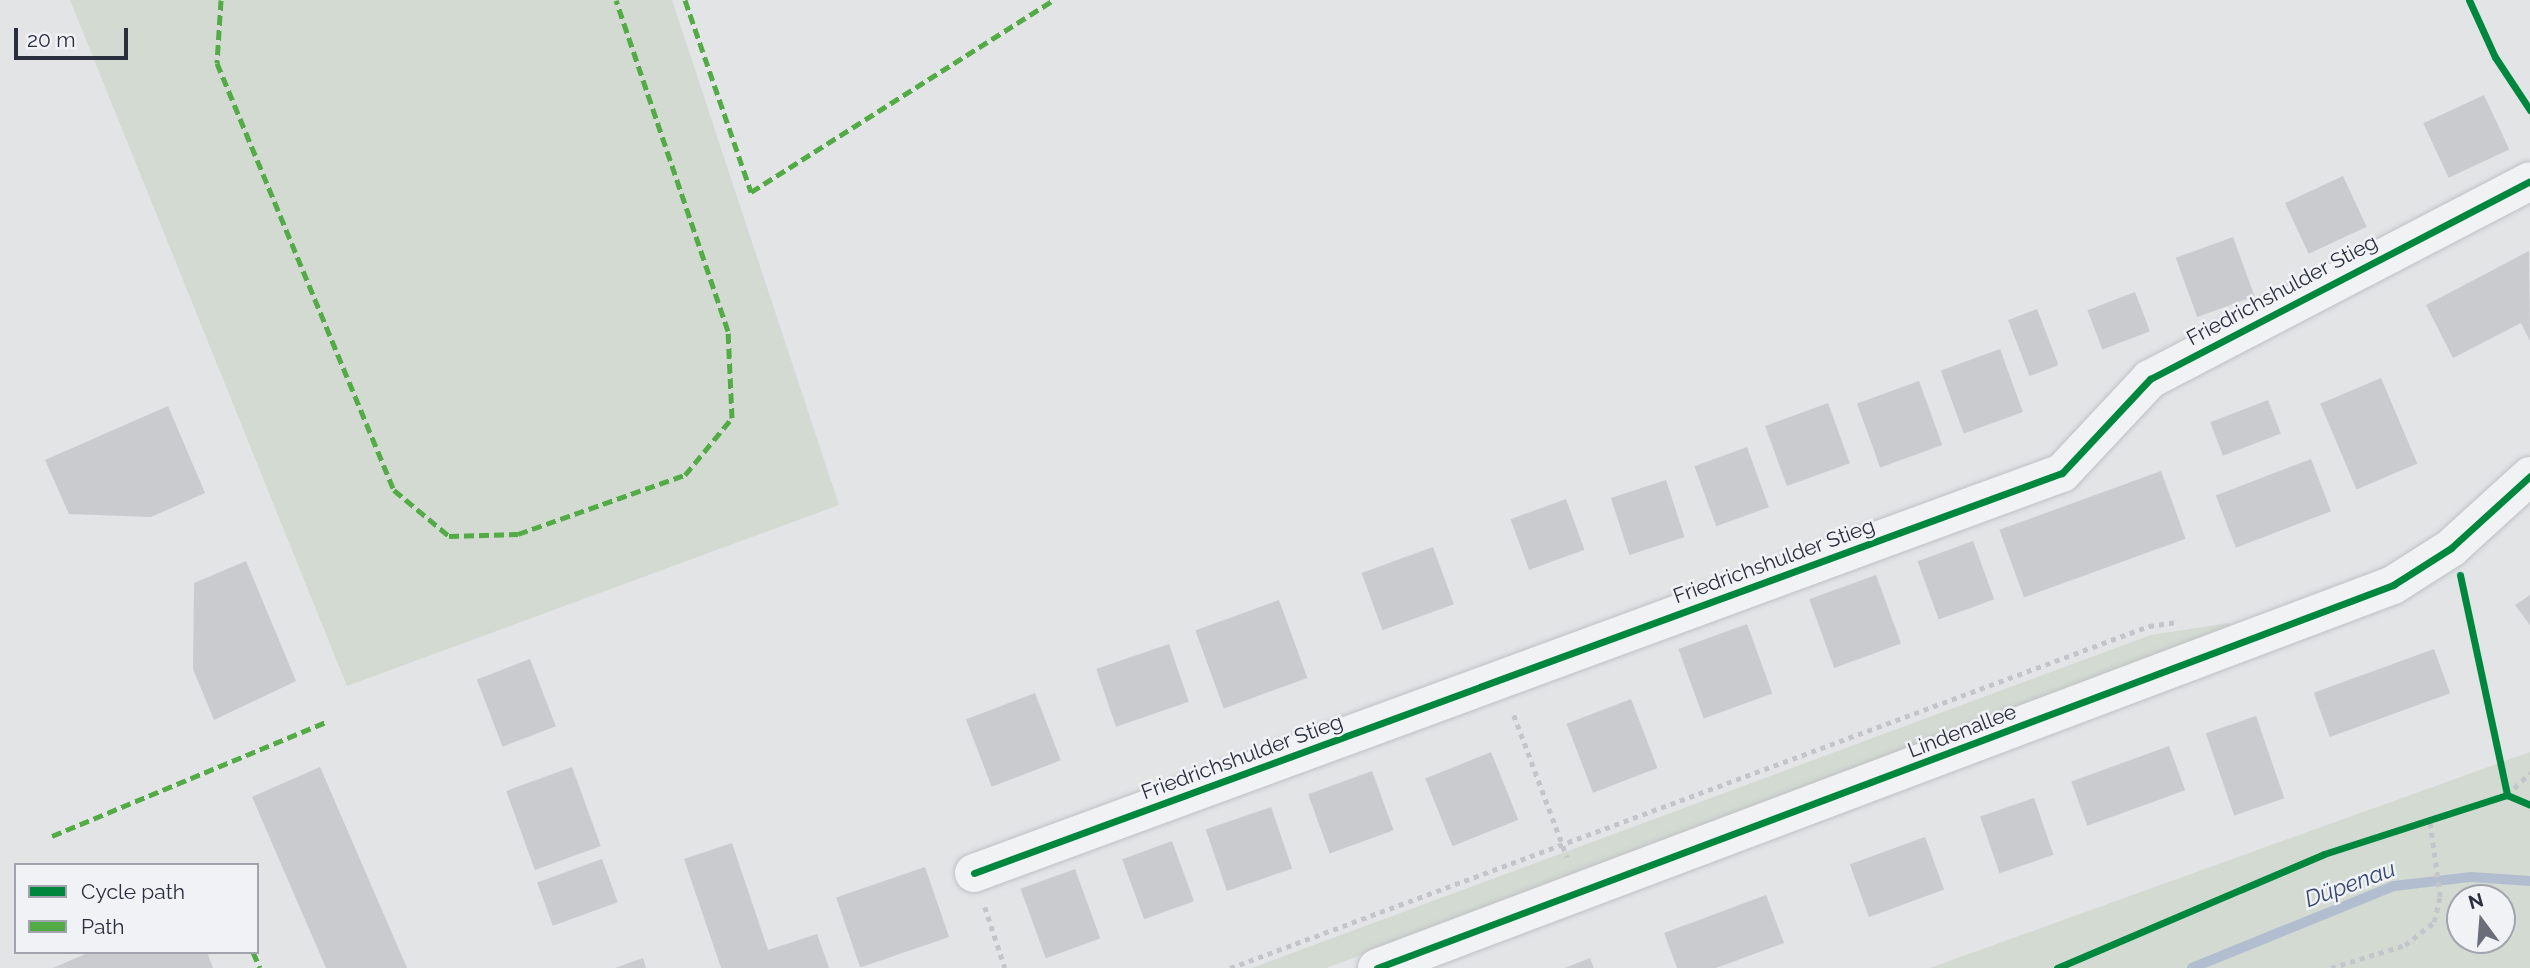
<!DOCTYPE html>
<meta charset="utf-8">
<style>
body{margin:0}
#map{position:relative;width:2530px;height:968px;overflow:hidden;background:#e2e4e6;font-family:Raleway,sans-serif}
div>[style]{position:absolute}
.green>*{inset:0;background:#d2dad2}
.stream>*{height:10px;margin:-5px;padding:0 5px;transform-origin:5px;border-radius:5px;background:#b2bed0}
.building>*{inset:0;background:#c9cbcf;transform-origin:0 0}
.path>*{height:4.5px;margin-top:-2.25px;transform-origin:0;background:repeating-linear-gradient(90deg,#c4c5ca 0 5px,transparent 0 10px)}
.roads{filter:drop-shadow(0 0 2px #bfc0c3) drop-shadow(0 0 2px #bfc0c3)}
.street>*{height:38px;margin:-19px;padding:0 19px;transform-origin:19px;border-radius:19px;background:#f1f2f4}
.quiet>*{height:5px;margin-top:-2.5px;transform-origin:0;background:repeating-linear-gradient(90deg,#53ab46 0 10px,transparent 0 15px)}
.cycleway>*{height:7px;margin:-3.5px;padding:0 3.5px;transform-origin:3.5px;border-radius:3.5px;background:#00873e}
span{translate:-50% -50%;white-space:nowrap;text-align:center;line-height:1.15;-webkit-text-stroke:5px #f0f2f6;paint-order:stroke}
.street-label{font-size:21px;color:#2a2f3f}
.water-label{font-size:23px;color:#364a71;font-style:italic}
.legend{position:absolute;left:14px;top:863px;width:245px;height:91px;box-sizing:border-box;background:#f0f2f6;border:2px solid #a1a4ad;margin:0;padding:9px 12px;list-style:none;font-size:21px;color:#2a2f3f}
.legend li{display:flex;align-items:center;gap:14px;height:35px}
.legend b{width:35px;border:2px solid #a1a4ad}
.north{position:absolute;left:2446px;top:884px;width:70px;height:70px;box-sizing:border-box;background:#f0f2f6;border:2px solid #a1a4ad;border-radius:50%;rotate:344deg;font-size:19px;font-weight:700;line-height:28px;text-align:center;color:#2a2f3f}
.north::after{content:'';display:block;margin:auto;width:24px;height:32px;background:#6a6e79;clip-path:polygon(50% 0,100% 100%,50% 72%,0 100%)}
.scale{position:absolute;left:14px;top:28px;width:114px;height:32px;box-sizing:border-box;border:4px solid #2a2f3f;border-top:0;padding-left:9px;font-size:21px;line-height:24px;white-space:nowrap;color:#2a2f3f;-webkit-text-stroke:5px #f0f2f6;paint-order:stroke}
</style>
<div id="map">
<div class="green">
<div style="clip-path:polygon(70px 0,672px 0,839px 505px,347px 686px)"></div>
<div style="clip-path:polygon(2229px 623px,2233px 633px,1326px 968px,1252px 968px,2151px 635px)"></div>
<div style="clip-path:polygon(evenodd,2530px 752px,2530px 968px,1930px 968px,2530px 752px,2502px 898px,2502px 940px,2460px 940px,2460px 898px,2502px 898px)"></div>
</div>
<div class="stream">
<div style="left:2192px;top:968px;width:218px;rotate:-22.1deg"></div>
<div style="left:2394px;top:886px;width:78px;rotate:-6.7deg"></div>
<div style="left:2471px;top:877px;width:59px;rotate:3.9deg"></div>
</div>
<div class="building">
<div style="left:2484px;top:95px;width:60px;height:67px;rotate:65deg"></div>
<div style="left:2343px;top:176px;width:56px;height:64px;rotate:65deg"></div>
<div style="left:2233px;top:237px;width:63px;height:61px;rotate:70deg"></div>
<div style="clip-path:polygon(2529px 251px,2530px 341px,2521px 323px,2453px 358px,2426px 305px)"></div>
<div style="left:2135px;top:292px;width:42px;height:51px;rotate:69deg"></div>
<div style="left:2037px;top:309px;width:60px;height:31px;rotate:69deg"></div>
<div style="left:2000px;top:349px;width:67px;height:63px;rotate:70deg"></div>
<div style="left:2381px;top:378px;width:93px;height:66px;rotate:67deg"></div>
<div style="left:1919px;top:381px;width:68px;height:66px;rotate:70deg"></div>
<div style="left:2268px;top:400px;width:36px;height:62px;rotate:69deg"></div>
<div style="left:1828px;top:403px;width:64px;height:67px;rotate:70deg"></div>
<div style="clip-path:polygon(168px 406px,205px 493px,151px 517px,69px 514px,45px 460px)"></div>
<div style="left:1747px;top:447px;width:64px;height:56px;rotate:70deg"></div>
<div style="left:2311px;top:459px;width:56px;height:102px;rotate:69deg"></div>
<div style="left:2161px;top:471px;width:72px;height:172px;rotate:70deg"></div>
<div style="left:1666px;top:480px;width:60px;height:58px;rotate:72deg"></div>
<div style="left:1566px;top:499px;width:54px;height:59px;rotate:70deg"></div>
<div style="left:1973px;top:541px;width:62px;height:59px;rotate:70deg"></div>
<div style="left:1433px;top:547px;width:61px;height:76px;rotate:70deg"></div>
<div style="clip-path:polygon(246px 561px,296px 681px,214px 720px,193px 669px,194px 583px)"></div>
<div style="left:1876px;top:575px;width:73px;height:71px;rotate:70deg"></div>
<div style="clip-path:polygon(2530px 595px,2530px 625px,2515px 605px)"></div>
<div style="left:1279px;top:600px;width:83px;height:89px;rotate:70deg"></div>
<div style="left:1747px;top:624px;width:74px;height:73px;rotate:70deg"></div>
<div style="left:1169px;top:644px;width:61px;height:77px;rotate:71deg"></div>
<div style="left:2434px;top:649px;width:47px;height:128px;rotate:70deg"></div>
<div style="left:530px;top:659px;width:72px;height:57px;rotate:69deg"></div>
<div style="left:1035px;top:693px;width:72px;height:74px;rotate:69deg"></div>
<div style="left:1631px;top:699px;width:74px;height:69px;rotate:69deg"></div>
<div style="left:2256px;top:716px;width:87px;height:53px;rotate:71deg"></div>
<div style="left:2169px;top:746px;width:47px;height:104px;rotate:70deg"></div>
<div style="left:1491px;top:752px;width:73px;height:71px;rotate:68deg"></div>
<div style="clip-path:polygon(320px 767px,407px 968px,326px 968px,252px 797px)"></div>
<div style="left:572px;top:767px;width:84px;height:70px;rotate:70deg"></div>
<div style="left:1372px;top:771px;width:63px;height:68px;rotate:70deg"></div>
<div style="left:2034px;top:798px;width:60px;height:57px;rotate:71deg"></div>
<div style="left:1271px;top:807px;width:65px;height:69px;rotate:71deg"></div>
<div style="left:1925px;top:837px;width:56px;height:80px;rotate:70deg"></div>
<div style="left:1172px;top:841px;width:64px;height:53px;rotate:70deg"></div>
<div style="clip-path:polygon(732px 843px,768px 950px,817px 934px,829px 968px,721px 968px,684px 859px)"></div>
<div style="left:602px;top:859px;width:46px;height:69px;rotate:70deg"></div>
<div style="left:925px;top:867px;width:74px;height:94px;rotate:71deg"></div>
<div style="left:1075px;top:869px;width:74px;height:58px;rotate:70deg"></div>
<div style="clip-path:polygon(1766px 895px,1784px 943px,1716px 968px,1677px 968px,1664px 933px)"></div>
<div style="clip-path:polygon(90px 952px,207px 952px,213px 968px,53px 968px)"></div>
<div style="clip-path:polygon(643px 958px,646px 968px,615px 968px)"></div>
<div style="clip-path:polygon(1590px 958px,1594px 968px,1565px 968px)"></div>
</div>
<div class="path">
<div style="left:2469px;top:0;width:63px;rotate:65.5deg"></div>
<div style="left:2495px;top:57px;width:64px;rotate:56.6deg"></div>
<div style="left:2463px;top:587px;width:212px;rotate:78deg"></div>
<div style="left:1514px;top:715px;width:152px;rotate:69.5deg"></div>
<div style="left:2507px;top:795px;width:25px;rotate:23deg"></div>
<div style="left:985px;top:907px;width:64px;rotate:71.8deg"></div>
<div style="left:1230px;top:968px;width:981px;rotate:-20.41deg"></div>
<div style="left:2149px;top:626px;width:30px;rotate:-8deg"></div>
<div style="left:2057px;top:968px;width:290px;rotate:-23.1deg"></div>
<div style="left:2324px;top:854px;width:192px;rotate:-17.9deg"></div>
<div style="left:2507px;top:795px;width:32px;rotate:-44deg"></div>
<div style="left:2331px;top:968px;width:77px;rotate:-17.3deg"></div>
<div style="left:2405px;top:945px;width:37px;rotate:-38deg"></div>
<div style="left:2434px;top:922px;width:26px;rotate:-77deg"></div>
<div style="left:2440px;top:897px;width:75px;rotate:-97.7deg"></div>
</div>
<div class="roads">
<div class="street">
<div style="left:974px;top:873px;width:1159px;rotate:-20.19deg"></div>
<div style="left:2062px;top:473px;width:129px;rotate:-46.9deg"></div>
<div style="left:2150px;top:379px;width:428px;rotate:-27.5deg"></div>
<div style="left:1377px;top:968px;width:1086px;rotate:-20.65deg"></div>
<div style="left:2393px;top:585px;width:69px;rotate:-32.5deg"></div>
<div style="left:2451px;top:548px;width:107px;rotate:-42.3deg"></div>
</div>
</div>
<div class="quiet">
<div style="left:221px;top:0;width:63px;rotate:93.6deg"></div>
<div style="left:217px;top:63px;width:462px;rotate:67.5deg"></div>
<div style="left:394px;top:490px;width:72px;rotate:39.9deg"></div>
<div style="left:449px;top:536px;width:69px;rotate:-1.7deg"></div>
<div style="left:518px;top:534px;width:177px;rotate:-19.5deg"></div>
<div style="left:685px;top:475px;width:74px;rotate:-50.5deg"></div>
<div style="left:732px;top:418px;width:87px;rotate:-92.6deg"></div>
<div style="left:728px;top:331px;width:349px;rotate:-108.7deg"></div>
<div style="left:685px;top:0;width:203px;rotate:71deg"></div>
<div style="left:751px;top:192px;width:358px;rotate:-32.4deg"></div>
<div style="left:52px;top:836px;width:297px;rotate:-22.6deg"></div>
<div style="left:253px;top:952px;width:17px;rotate:66deg"></div>
</div>
<div class="cycleway">
<div style="left:2469px;top:0;width:63px;rotate:65.5deg"></div>
<div style="left:2495px;top:57px;width:64px;rotate:56.6deg"></div>
<div style="left:2460px;top:575px;width:225px;rotate:77.9deg"></div>
<div style="left:974px;top:873px;width:1159px;rotate:-20.19deg"></div>
<div style="left:2062px;top:473px;width:129px;rotate:-46.9deg"></div>
<div style="left:2150px;top:379px;width:428px;rotate:-27.5deg"></div>
<div style="left:1377px;top:968px;width:1086px;rotate:-20.65deg"></div>
<div style="left:2393px;top:585px;width:69px;rotate:-32.5deg"></div>
<div style="left:2451px;top:548px;width:107px;rotate:-42.3deg"></div>
<div style="left:2057px;top:968px;width:290px;rotate:-23.1deg"></div>
<div style="left:2324px;top:854px;width:192px;rotate:-17.9deg"></div>
<div style="left:2507px;top:795px;width:25px;rotate:23deg"></div>
</div>
<div class="street-label">
<span style="left:2282px;top:290px;rotate:-28deg">Friedrichshulder Stieg</span>
<span style="left:1774px;top:561px;rotate:-20deg">Friedrichshulder Stieg</span>
<span style="left:1962px;top:731px;rotate:-21deg">Lindenallee</span>
<span style="left:1242px;top:757px;rotate:-20deg">Friedrichshulder Stieg</span>
</div>
<div class="water-label">
<span style="left:2350px;top:884px;rotate:-20deg">Düpenau</span>
</div>
<ul class="legend">
<li><b style="height:9px;background:#00873e"></b>Cycle path</li>
<li><b style="height:9px;background:#53ab46"></b>Path</li>
</ul>
<div class="north">N</div>
<div class="scale">20 m</div>
</div>
